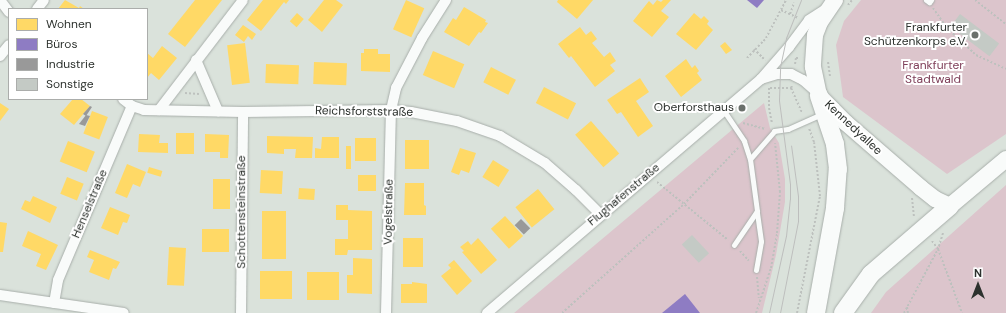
<!DOCTYPE html>
<meta charset="utf-8">
<style>
body{margin:0}
#map{position:relative;width:1006px;height:313px;overflow:hidden;background:#dae2db;font-family:"DM Sans",sans-serif}
div>[style]{position:absolute}
.green>*{inset:0;background:#dcc5cc}
.homes>*{inset:0;background:#ffd966;transform-origin:0 0}
.offices>*{inset:0;background:#8e7cc3}
.industry>*{inset:0;background:#999;transform-origin:0 0}
.building>*{inset:0;background:#c4cac5;transform-origin:0 0}
.path>*{height:2px;margin-top:-1px;transform-origin:0;background:repeating-linear-gradient(90deg,#bdc1be 0 2px,transparent 0 4px)}
.roads{filter:drop-shadow(0 0 1px #a8aeaa) drop-shadow(0 0 1px #a8aeaa)}
.lane>*{height:5px;margin:-2.5px;padding:0 2.5px;transform-origin:2.5px;border-radius:2.5px;background:#f9fbfa}
.street>*{height:10px;margin:-5px;padding:0 5px;transform-origin:5px;border-radius:5px;background:#f9fbfa}
.primary>*{height:16px;margin:-8px;padding:0 8px;transform-origin:8px;border-radius:8px;background:#f9fbfa}
.highway>*{height:18px;margin:-9px;padding:0 9px;transform-origin:9px;border-radius:9px;background:#f9fbfa}
.tram>*{height:1px;margin:-0.5px;padding:0 0.5px;transform-origin:0.5px;border-radius:0.5px;background:#bdbebd}
.dots>*{width:11px;height:11px;translate:-50% -50%;box-sizing:border-box;border:2px solid #fff;border-radius:50%}
span{translate:-50% -50%;white-space:nowrap;text-align:center;line-height:1.15;-webkit-text-stroke:4px #fff;paint-order:stroke}
.poi-label{font-size:12px;color:#2d322e}
.right{translate:-100% -50%;text-align:right}
.park-label{font-size:12px;color:#7f3f59}
.street-label{font-size:12px;color:#2d322e}
.legend{position:absolute;left:8px;top:8px;width:140px;height:92px;box-sizing:border-box;background:#fff;border:1px solid #abadab;margin:0;padding:5px 7px;list-style:none;font-size:12px;color:#2d322e}
.legend li{display:flex;align-items:center;gap:8px;height:20px}
.legend b{width:20px;border:1px solid #abadab}
.north{position:absolute;left:958px;top:265px;width:40px;height:40px;-webkit-text-stroke:3px #fff;paint-order:stroke;rotate:0deg;font-size:11px;font-weight:700;line-height:16px;text-align:center;color:#2d322e}
.north::after{content:'';display:block;margin:auto;width:14px;height:18px;background:#2d322e;clip-path:polygon(50% 0,100% 100%,50% 72%,0 100%)}
</style>
<div id="map">
<div class="green">
<div style="clip-path:polygon(861px 0,1006px 0,1006px 134px,947px 174px,843px 97px,836px 45px,844px 21px)"></div>
<div style="clip-path:polygon(764px 103px,770px 128px,779px 143px,785px 179px,785px 202px,776px 255px,762px 313px,514px 313px)"></div>
<div style="clip-path:polygon(1006px 185px,1006px 313px,871px 313px,886px 292px)"></div>
</div>
<div class="homes">
<div style="clip-path:polygon(65px 0,79px 8px,80px 6px,84px 9px,58px 9px)"></div>
<div style="clip-path:polygon(195px 0,222px 0,185px 47px,168px 34px)"></div>
<div style="clip-path:polygon(263px 0,289px 0,286px 4px,284px 2px,261px 31px,247px 20px)"></div>
<div style="clip-path:polygon(324px 0,336px 0,343px 5px,322px 32px,308px 20px)"></div>
<div style="left:406px;top:0;width:20px;height:32px;rotate:24deg"></div>
<div style="clip-path:polygon(558px 0,593px 0,577px 19px,557px 2px)"></div>
<div style="clip-path:polygon(657px 0,661px 2px,663px 0,671px 0,661px 11px,669px 17px,652px 37px,633px 21px,649px 1px,653px 5px)"></div>
<div style="clip-path:polygon(464px 7px,486px 20px,485px 22px,488px 23px,481px 33px,479px 32px,469px 46px,444px 32px,453px 18px,456px 20px)"></div>
<div style="left:297px;top:13px;width:9px;height:11px;rotate:41deg"></div>
<div style="clip-path:polygon(694px 13px,701px 19px,704px 16px,709px 21px,707px 24px,713px 30px,696px 50px,676px 34px)"></div>
<div style="clip-path:polygon(243px 25px,256px 34px,252px 40px,248px 36px,244px 42px,235px 35px)"></div>
<div style="clip-path:polygon(580px 27px,586px 35px,591px 31px,597px 39px,592px 43px,604px 57px,610px 52px,616px 61px,610px 65px,615px 71px,595px 87px,571px 56px,569px 58px,558px 44px)"></div>
<div style="clip-path:polygon(725px 42px,732px 50px,726px 54px,720px 46px)"></div>
<div style="left:245px;top:43px;width:40px;height:18px;rotate:83deg"></div>
<div style="clip-path:polygon(162px 46px,177px 58px,159px 80px,151px 73px,147px 78px,147px 53px,153px 58px)"></div>
<div style="clip-path:polygon(364px 49px,378px 49px,378px 54px,390px 54px,390px 72px,361px 71px,361px 53px,364px 53px)"></div>
<div style="left:433px;top:51px;width:34px;height:26px;rotate:23deg"></div>
<div style="clip-path:polygon(686px 59px,692px 68px,695px 65px,699px 71px,697px 73px,702px 80px,681px 97px,665px 76px)"></div>
<div style="left:314px;top:62px;width:33px;height:22px;rotate:2deg"></div>
<div style="left:266px;top:64px;width:33px;height:19px;rotate:2deg"></div>
<div style="left:491px;top:67px;width:28px;height:17px;rotate:27deg"></div>
<div style="clip-path:polygon(640px 78px,649px 92px,636px 101px,653px 126px,638px 137px,621px 112px,617px 114px,607px 100px)"></div>
<div style="left:544px;top:87px;width:36px;height:18px;rotate:27deg"></div>
<div style="clip-path:polygon(73px 99px,81px 99px,90px 106px,74px 125px,60px 114px)"></div>
<div style="clip-path:polygon(0 103px,9px 109px,0 121px)"></div>
<div style="left:92px;top:111px;width:17px;height:24px;rotate:21deg"></div>
<div style="left:591px;top:121px;width:43px;height:21px;rotate:49deg"></div>
<div style="left:176px;top:133px;width:18px;height:21px"></div>
<div style="clip-path:polygon(139px 134px,160px 135px,159px 143px,168px 143px,168px 153px,138px 152px)"></div>
<div style="clip-path:polygon(205px 134px,229px 135px,228px 158px,220px 158px,220px 152px,205px 152px)"></div>
<div style="clip-path:polygon(267px 136px,313px 137px,312px 158px,295px 158px,296px 149px,284px 149px,284px 154px,267px 153px)"></div>
<div style="clip-path:polygon(322px 137px,339px 137px,339px 158px,315px 158px,315px 148px,321px 149px)"></div>
<div style="left:355px;top:138px;width:21px;height:23px"></div>
<div style="left:405px;top:140px;width:24px;height:29px"></div>
<div style="left:68px;top:141px;width:29px;height:22px;rotate:22deg"></div>
<div style="left:346px;top:146px;width:5px;height:23px"></div>
<div style="clip-path:polygon(460px 148px,476px 153px,469px 173px,461px 170px,459px 175px,451px 172px)"></div>
<div style="left:493px;top:160px;width:19px;height:20px;rotate:32deg"></div>
<div style="clip-path:polygon(127px 164px,146px 172px,140px 187px,133px 184px,127px 198px,115px 193px)"></div>
<div style="left:149px;top:167px;width:14px;height:6px;rotate:17deg"></div>
<div style="left:261px;top:170px;width:22px;height:23px;rotate:3deg"></div>
<div style="left:358px;top:175px;width:18px;height:16px"></div>
<div style="left:67px;top:177px;width:18px;height:18px;rotate:22deg"></div>
<div style="left:213px;top:179px;width:17px;height:30px"></div>
<div style="clip-path:polygon(405px 183px,424px 183px,424px 205px,426px 206px,426px 215px,404px 215px)"></div>
<div style="left:299px;top:188px;width:16px;height:11px;rotate:4deg"></div>
<div style="left:538px;top:189px;width:26px;height:29px;rotate:51deg"></div>
<div style="clip-path:polygon(33px 196px,57px 207px,50px 223px,21px 209px,25px 200px,30px 202px)"></div>
<div style="clip-path:polygon(336px 205px,348px 205px,348px 210px,372px 211px,372px 250px,348px 250px,347px 255px,335px 255px,335px 239px,348px 239px,348px 220px,336px 220px)"></div>
<div style="clip-path:polygon(110px 207px,130px 215px,127px 223px,123px 222px,118px 235px,101px 228px)"></div>
<div style="left:262px;top:211px;width:24px;height:48px"></div>
<div style="left:505px;top:216px;width:27px;height:19px;rotate:48deg"></div>
<div style="clip-path:polygon(0 222px,7px 223px,3px 252px,0 252px)"></div>
<div style="left:202px;top:229px;width:27px;height:23px"></div>
<div style="clip-path:polygon(28px 231px,58px 245px,46px 270px,36px 266px,41px 254px,22px 246px)"></div>
<div style="left:403px;top:238px;width:20px;height:29px"></div>
<div style="clip-path:polygon(478px 238px,497px 260px,481px 274px,462px 252px,464px 251px,460px 247px,468px 241px,471px 245px)"></div>
<div style="left:169px;top:247px;width:17px;height:38px;rotate:3deg"></div>
<div style="clip-path:polygon(90px 250px,120px 262px,116px 269px,113px 268px,109px 280px,89px 272px,94px 260px,87px 257px)"></div>
<div style="clip-path:polygon(353px 258px,372px 259px,372px 294px,347px 293px,347px 275px,353px 275px)"></div>
<div style="clip-path:polygon(454px 260px,472px 281px,457px 295px,441px 276px,451px 268px,448px 265px)"></div>
<div style="left:260px;top:271px;width:32px;height:28px"></div>
<div style="left:307px;top:272px;width:32px;height:28px"></div>
<div style="clip-path:polygon(412px 282px,427px 284px,427px 303px,401px 303px,401px 284px,412px 284px)"></div>
</div>
<div class="offices">
<div style="clip-path:polygon(747px 0,764px 0,757px 8px)"></div>
<div style="clip-path:polygon(685px 294px,700px 313px,662px 313px)"></div>
</div>
<div class="industry">
<div style="clip-path:polygon(90px 106px,92px 107px,86px 116px,83px 114px)"></div>
<div style="clip-path:polygon(86px 115px,90px 116px,85px 126px,79px 124px)"></div>
<div style="left:521px;top:219px;width:13px;height:9px;rotate:45deg"></div>
</div>
<div class="building">
<div style="left:960px;top:14px;width:49px;height:16px;rotate:37deg"></div>
<div style="left:692px;top:235px;width:25px;height:14px;rotate:47deg"></div>
</div>
<div class="path">
<div style="left:975px;top:0;width:39px;rotate:38deg"></div>
<div style="left:848px;top:5px;width:6px;rotate:-51deg"></div>
<div style="left:933px;top:8px;width:24px;rotate:55deg"></div>
<div style="left:947px;top:28px;width:40px;rotate:43deg"></div>
<div style="left:976px;top:55px;width:33px;rotate:25deg"></div>
<div style="left:781px;top:10px;width:19px;rotate:25deg"></div>
<div style="left:790px;top:14px;width:12px;rotate:-70deg"></div>
<div style="left:754px;top:49px;width:16px;rotate:45deg"></div>
<div style="left:747px;top:58px;width:28px;rotate:-46deg"></div>
<div style="left:766px;top:38px;width:43px;rotate:-62.2deg"></div>
<div style="left:828px;top:62px;width:15px;rotate:82deg"></div>
<div style="left:795px;top:64px;width:6px;rotate:-81deg"></div>
<div style="left:796px;top:58px;width:4px"></div>
<div style="left:792px;top:86px;width:2px;rotate:117deg"></div>
<div style="left:791px;top:88px;width:27px;rotate:66deg"></div>
<div style="left:769px;top:88px;width:20px;rotate:90deg"></div>
<div style="left:769px;top:108px;width:15px;rotate:79deg"></div>
<div style="left:770px;top:88px;width:21px"></div>
<div style="left:185px;top:93px;width:14px;rotate:4deg"></div>
<div style="left:743px;top:123px;width:23px;rotate:15deg"></div>
<div style="left:657px;top:182px;width:92px;rotate:39.2deg"></div>
<div style="left:912px;top:198px;width:20px;rotate:84deg"></div>
<div style="left:943px;top:233px;width:17px;rotate:107deg"></div>
<div style="left:938px;top:249px;width:68px;rotate:69.4deg"></div>
<div style="left:740px;top:251px;width:13px;rotate:48deg"></div>
<div style="left:757px;top:277px;width:21px;rotate:85deg"></div>
<div style="left:907px;top:307px;width:6px;rotate:81deg"></div>
<div style="left:562px;top:313px;width:164px;rotate:-41.8deg"></div>
<div style="left:684px;top:204px;width:78px;rotate:-46deg"></div>
<div style="left:756px;top:313px;width:47px;rotate:-71.6deg"></div>
<div style="left:771px;top:268px;width:36px;rotate:-80deg"></div>
<div style="left:777px;top:233px;width:41px;rotate:-85.8deg"></div>
<div style="left:780px;top:192px;width:49px;rotate:-95.8deg"></div>
<div style="left:797px;top:313px;width:119px;rotate:-78.9deg"></div>
<div style="left:820px;top:196px;width:54px;rotate:-96.3deg"></div>
<div style="left:814px;top:142px;width:15px;rotate:-110deg"></div>
<div style="left:904px;top:313px;width:72px;rotate:-62deg"></div>
<div style="left:938px;top:249px;width:10px;rotate:-127deg"></div>
</div>
<div class="roads">
<div class="lane">
<div style="left:926px;top:0;width:4px;rotate:34deg"></div>
<div style="left:929px;top:2px;width:3px;rotate:-45deg"></div>
<div style="left:724px;top:111px;width:36px;rotate:56deg"></div>
<div style="left:744px;top:141px;width:19px;rotate:72deg"></div>
<div style="left:750px;top:159px;width:52px;rotate:82.3deg"></div>
<div style="left:757px;top:211px;width:41px;rotate:124.1deg"></div>
<div style="left:750px;top:159px;width:37px;rotate:-49deg"></div>
<div style="left:774px;top:131px;width:14px;rotate:-8deg"></div>
<div style="left:788px;top:129px;width:36px;rotate:-24deg"></div>
<div style="left:756px;top:270px;width:29px;rotate:-80deg"></div>
<div style="left:761px;top:241px;width:30px;rotate:-98deg"></div>
</div>
<div class="street">
<div style="left:0;top:0;width:15px;rotate:53deg"></div>
<div style="left:37px;top:9px;width:11px;rotate:-52deg"></div>
<div style="left:0;top:56px;width:14px;rotate:-51deg"></div>
<div style="left:196px;top:60px;width:56px;rotate:66.7deg"></div>
<div style="left:761px;top:79px;width:17px;rotate:-17deg"></div>
<div style="left:777px;top:74px;width:14px"></div>
<div style="left:791px;top:74px;width:13px;rotate:27deg"></div>
<div style="left:803px;top:80px;width:20px;rotate:41deg"></div>
<div style="left:123px;top:99px;width:11px;rotate:38deg"></div>
<div style="left:132px;top:106px;width:13px;rotate:18deg"></div>
<div style="left:144px;top:110px;width:99px;rotate:1.2deg"></div>
<div style="left:243px;top:112px;width:148px;rotate:-0.8deg"></div>
<div style="left:391px;top:110px;width:20px;rotate:6deg"></div>
<div style="left:411px;top:112px;width:47px;rotate:11.1deg"></div>
<div style="left:457px;top:121px;width:46px;rotate:19.2deg"></div>
<div style="left:500px;top:136px;width:52px;rotate:31deg"></div>
<div style="left:545px;top:163px;width:41px;rotate:41.1deg"></div>
<div style="left:576px;top:190px;width:35px;rotate:45deg"></div>
<div style="left:159px;top:110px;width:138px;rotate:-52.6deg"></div>
<div style="left:0;top:295px;width:125px;rotate:8.3deg"></div>
<div style="left:54px;top:303px;width:23px;rotate:-80deg"></div>
<div style="left:58px;top:280px;width:189px;rotate:-67deg"></div>
<div style="left:241px;top:313px;width:201px;rotate:-89.4deg"></div>
<div style="left:386px;top:313px;width:203px;rotate:-88.6deg"></div>
<div style="left:391px;top:110px;width:23px;rotate:-77deg"></div>
<div style="left:396px;top:88px;width:56px;rotate:-62.5deg"></div>
<div style="left:422px;top:38px;width:45px;rotate:-57.7deg"></div>
<div style="left:487px;top:313px;width:360px;rotate:-40.5deg"></div>
<div style="left:761px;top:79px;width:43px;rotate:-48.8deg"></div>
<div style="left:789px;top:47px;width:34px;rotate:-53deg"></div>
<div style="left:809px;top:20px;width:20px;rotate:-33deg"></div>
</div>
<div class="primary">
<div style="left:835px;top:0;width:27px;rotate:124deg"></div>
<div style="left:820px;top:22px;width:14px;rotate:111deg"></div>
<div style="left:815px;top:35px;width:32px;rotate:94deg"></div>
<div style="left:813px;top:67px;width:30px;rotate:78deg"></div>
<div style="left:819px;top:96px;width:38px;rotate:45deg"></div>
<div style="left:846px;top:123px;width:99px;rotate:40.9deg"></div>
<div style="left:921px;top:188px;width:18px;rotate:38deg"></div>
<div style="left:935px;top:199px;width:17px;rotate:25deg"></div>
<div style="left:950px;top:206px;width:73px;rotate:-40deg"></div>
</div>
<div class="highway">
<div style="left:816px;top:313px;width:107px;rotate:-79.7deg"></div>
<div style="left:835px;top:208px;width:39px;rotate:-86deg"></div>
<div style="left:838px;top:169px;width:25px;rotate:-97deg"></div>
<div style="left:835px;top:144px;width:51px;rotate:-108.4deg"></div>
<div style="left:843px;top:313px;width:48px;rotate:-54.3deg"></div>
<div style="left:871px;top:274px;width:104px;rotate:-40.7deg"></div>
</div>
</div>
<div class="tram">
<div style="left:769px;top:313px;width:79px;rotate:-77.6deg"></div>
<div style="left:786px;top:236px;width:37px;rotate:-84deg"></div>
<div style="left:790px;top:199px;width:15px;rotate:-90deg"></div>
<div style="left:790px;top:184px;width:85px;rotate:-97.5deg"></div>
<div style="left:779px;top:100px;width:33px;rotate:-88deg"></div>
<div style="left:780px;top:67px;width:30px;rotate:-78deg"></div>
<div style="left:786px;top:38px;width:41px;rotate:-68.5deg"></div>
<div style="left:780px;top:313px;width:94px;rotate:-78.9deg"></div>
<div style="left:798px;top:221px;width:25px;rotate:-90deg"></div>
<div style="left:798px;top:196px;width:51px;rotate:-97.8deg"></div>
</div>
<div class="dots">
<div style="left:975px;top:35px;background:#6a706b"></div>
<div style="left:742px;top:108px;background:#6a706b"></div>
</div>
<div class="poi-label">
<span class="right" style="left:967px;top:35px">Frankfurter<br>Schützenkorps e.V.</span>
<span class="right" style="left:734px;top:108px">Oberforsthaus</span>
</div>
<div class="park-label">
<span style="left:933px;top:73px">Frankfurter<br>Stadtwald</span>
</div>
<div class="street-label">
<span style="left:364px;top:112px;rotate:1deg">Reichsforststraße</span>
<span style="left:853px;top:128px;rotate:43deg">Kennedyallee</span>
<span style="left:624px;top:195px;rotate:-40deg">Flughafenstraße</span>
<span style="left:90px;top:204px;rotate:-67deg">Henselstraße</span>
<span style="left:242px;top:212px;rotate:-90deg">Schottensteinstraße</span>
<span style="left:389px;top:212px;rotate:-89deg">Vogelstraße</span>
</div>
<ul class="legend">
<li><b style="height:11px;background:#ffd966"></b>Wohnen</li>
<li><b style="height:11px;background:#8e7cc3"></b>Büros</li>
<li><b style="height:11px;background:#999"></b>Industrie</li>
<li><b style="height:11px;background:#c4cac5"></b>Sonstige</li>
</ul>
<div class="north">N</div>
</div>
